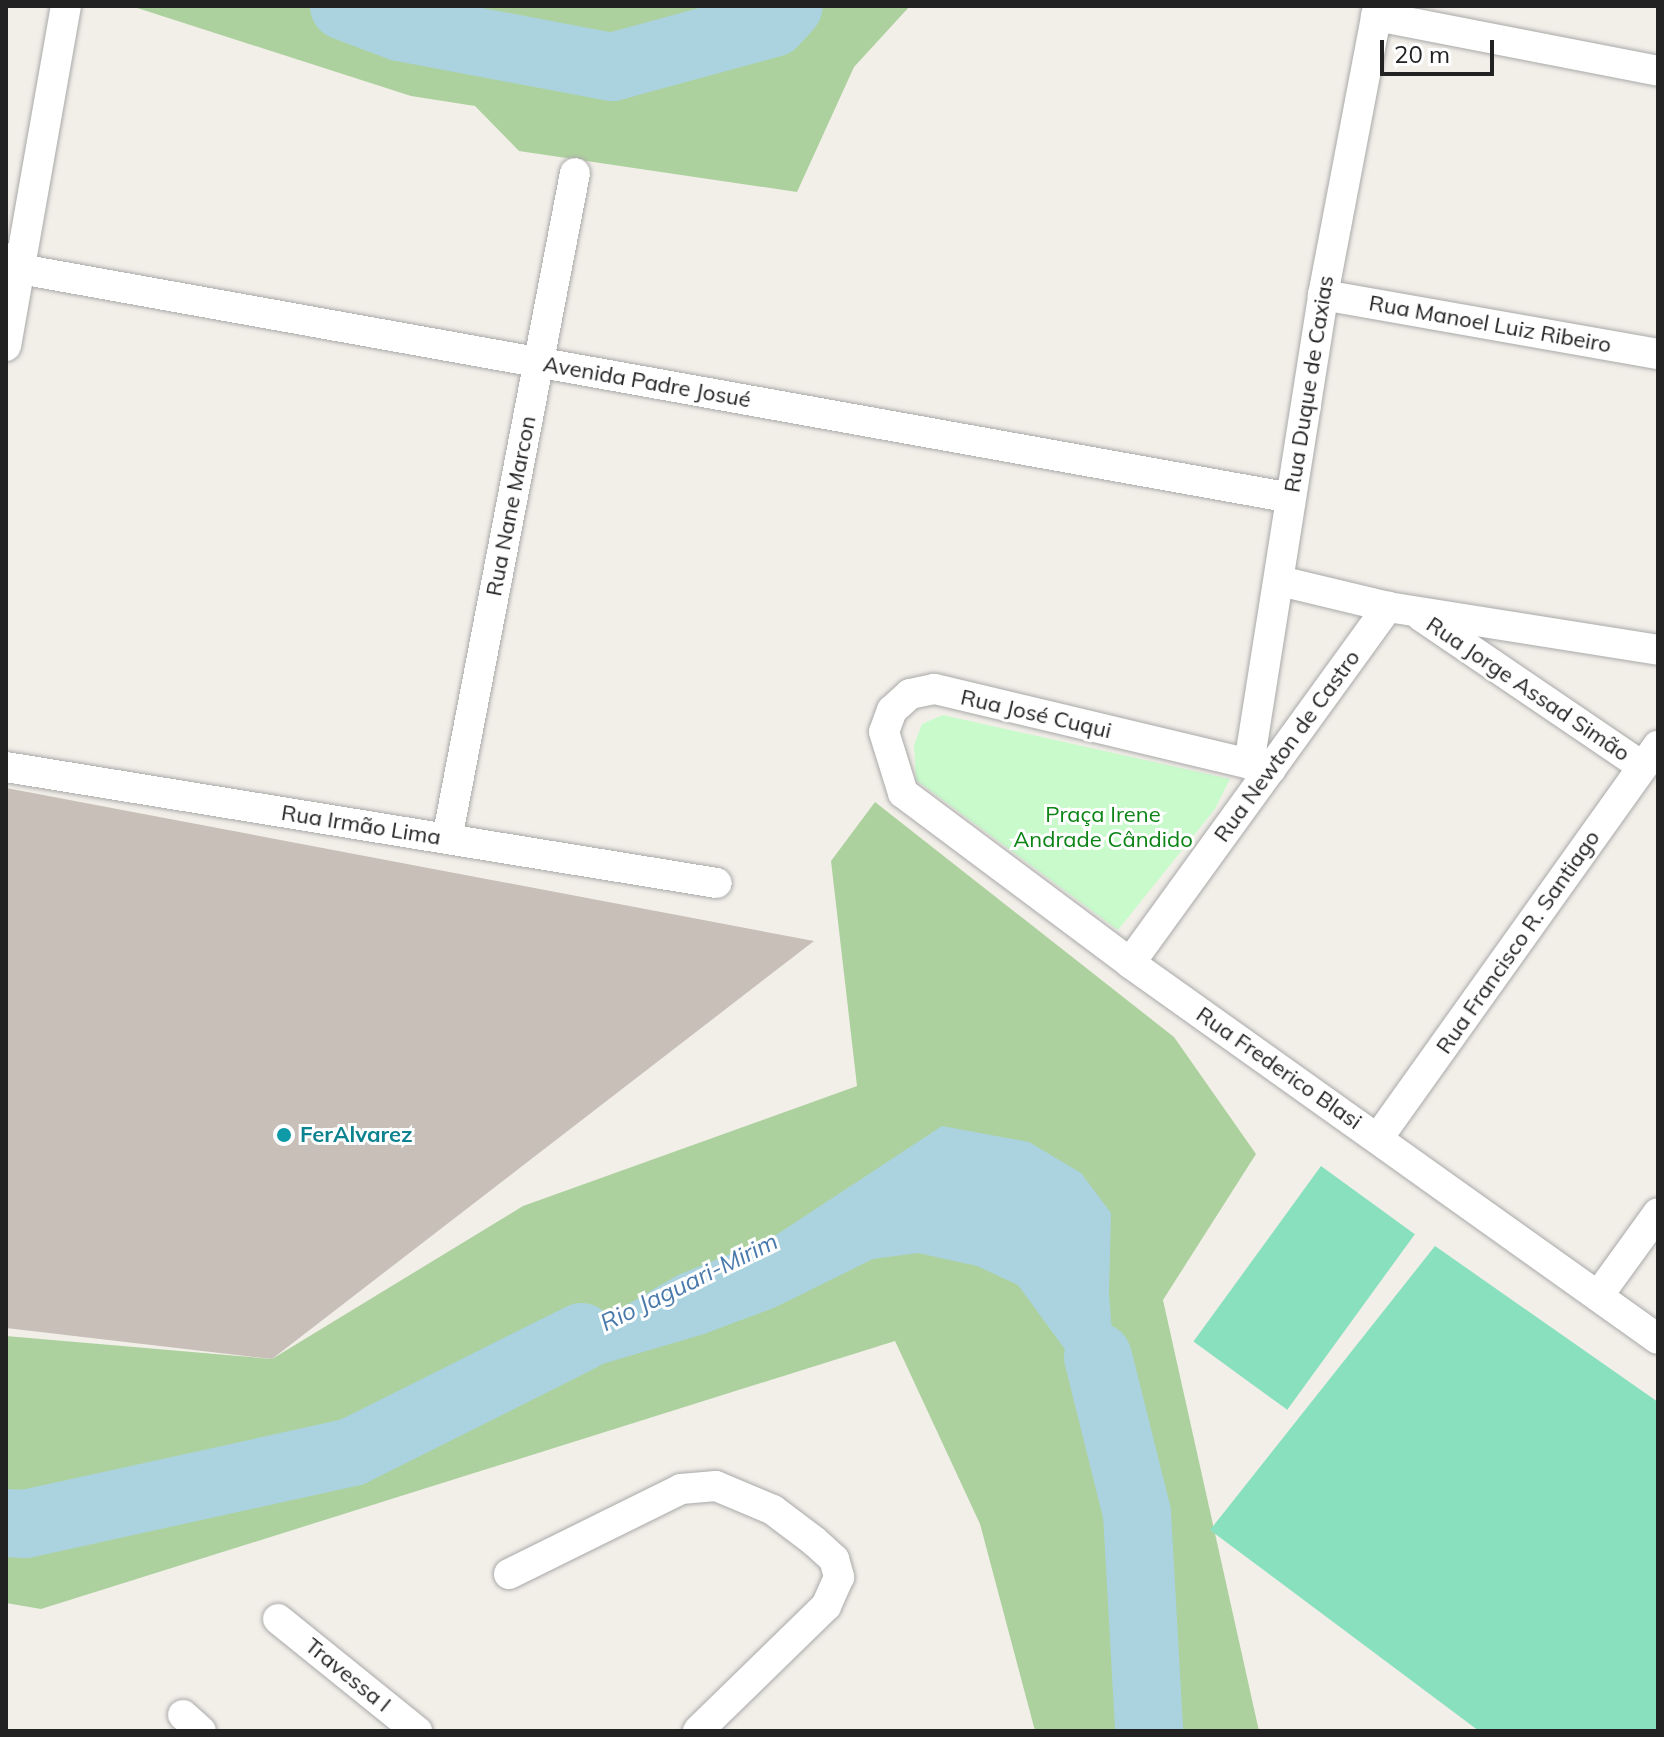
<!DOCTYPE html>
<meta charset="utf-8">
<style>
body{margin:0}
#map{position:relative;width:1664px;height:1737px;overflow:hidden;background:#f2efe9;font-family:Mulish,sans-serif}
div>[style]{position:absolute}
.forest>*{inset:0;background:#add19e}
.park>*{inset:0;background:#c8facc}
.pitch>*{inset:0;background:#88e0be;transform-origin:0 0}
.water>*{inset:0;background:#aad3df}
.river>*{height:68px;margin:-34px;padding:0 34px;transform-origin:34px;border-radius:34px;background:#aad3df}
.building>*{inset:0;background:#c7bfb8}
.roads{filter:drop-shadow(0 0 2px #a9a9a9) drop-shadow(0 0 2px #a9a9a9)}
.street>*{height:30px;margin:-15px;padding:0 15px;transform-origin:15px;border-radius:15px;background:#fff}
.dots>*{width:22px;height:22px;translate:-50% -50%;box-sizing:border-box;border:4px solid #fff;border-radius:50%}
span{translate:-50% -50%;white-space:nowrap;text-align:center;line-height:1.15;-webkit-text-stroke:6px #fff;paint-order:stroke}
.street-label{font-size:22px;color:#222}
.park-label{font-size:22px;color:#0c8416}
.culture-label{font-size:22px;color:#0d838f;font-weight:700}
.left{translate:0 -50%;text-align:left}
.water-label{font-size:24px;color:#4a7aab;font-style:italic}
.frame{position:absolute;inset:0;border:8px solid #222;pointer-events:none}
.scale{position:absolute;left:1380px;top:40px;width:114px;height:36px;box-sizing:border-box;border:4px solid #222;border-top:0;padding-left:10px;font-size:24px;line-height:28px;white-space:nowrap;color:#222;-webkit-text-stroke:6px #fff;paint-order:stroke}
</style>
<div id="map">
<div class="forest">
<div style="clip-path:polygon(131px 6px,910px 6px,854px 67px,797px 192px,519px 151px,475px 106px,411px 96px)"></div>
<div style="clip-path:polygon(875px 802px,1174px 1037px,1256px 1154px,1163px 1300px,1259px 1731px,1035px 1731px,980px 1524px,895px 1341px,41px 1609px,6px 1603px,6px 1336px,272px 1359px,523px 1206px,857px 1086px,831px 861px)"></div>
</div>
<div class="park">
<div style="clip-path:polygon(943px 715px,1230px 779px,1215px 809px,1118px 930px,916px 780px,914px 745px,922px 724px)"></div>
</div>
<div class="pitch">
<div style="left:1321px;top:1166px;width:116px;height:217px;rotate:36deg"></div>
<div style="clip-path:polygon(1435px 1246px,1658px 1402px,1658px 1731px,1479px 1731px,1210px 1530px)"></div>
</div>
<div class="water">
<div style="clip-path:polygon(942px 1126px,1029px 1142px,1081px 1173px,1111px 1213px,1109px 1294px,1121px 1448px,1064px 1348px,1018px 1285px,977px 1266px,918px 1253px,873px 1259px,776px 1307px,704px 1334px,538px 1383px,499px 1380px,678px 1275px,773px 1237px)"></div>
</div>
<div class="river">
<div style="left:344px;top:6px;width:60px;rotate:20.6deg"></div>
<div style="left:400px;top:27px;width:216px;rotate:10.7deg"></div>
<div style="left:612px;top:67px;width:167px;rotate:-15.3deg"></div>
<div style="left:773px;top:23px;width:23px;rotate:-47deg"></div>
<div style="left:1098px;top:1357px;width:161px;rotate:76deg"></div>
<div style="left:1137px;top:1513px;width:218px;rotate:86.8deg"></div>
<div style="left:6px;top:1523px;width:19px;rotate:3deg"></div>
<div style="left:25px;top:1524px;width:335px;rotate:-12.4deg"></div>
<div style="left:352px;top:1452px;width:257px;rotate:-26.6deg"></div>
</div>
<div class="building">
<div style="clip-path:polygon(6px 788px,814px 941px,272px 1359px,6px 1328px)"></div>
</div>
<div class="roads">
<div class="street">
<div style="left:1376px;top:16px;width:287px;rotate:11deg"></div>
<div style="left:6px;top:258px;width:18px;rotate:38deg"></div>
<div style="left:20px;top:269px;width:1291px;rotate:10.21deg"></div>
<div style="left:1323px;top:295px;width:340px;rotate:10deg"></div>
<div style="left:6px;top:346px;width:345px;rotate:-80deg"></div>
<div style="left:1280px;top:581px;width:111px;rotate:13.5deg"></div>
<div style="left:1388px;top:607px;width:273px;rotate:9deg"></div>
<div style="left:1421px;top:616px;width:268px;rotate:34.2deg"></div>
<div style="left:1249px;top:764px;width:475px;rotate:-81deg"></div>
<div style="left:1323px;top:295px;width:294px;rotate:-79.2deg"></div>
<div style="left:6px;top:767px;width:720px;rotate:9.27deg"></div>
<div style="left:1271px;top:769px;width:346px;rotate:-166.6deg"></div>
<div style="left:934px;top:689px;width:25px;rotate:168deg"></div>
<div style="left:910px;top:694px;width:24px;rotate:138deg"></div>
<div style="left:892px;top:710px;width:23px;rotate:110deg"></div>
<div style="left:884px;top:732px;width:64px;rotate:72.7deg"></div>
<div style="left:903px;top:793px;width:284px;rotate:36.8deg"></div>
<div style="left:1130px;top:963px;width:648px;rotate:35.46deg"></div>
<div style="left:447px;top:839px;width:678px;rotate:-79.12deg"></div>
<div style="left:1130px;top:963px;width:440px;rotate:-54.1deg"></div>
<div style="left:1378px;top:1138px;width:482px;rotate:-54.5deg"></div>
<div style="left:1598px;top:1296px;width:102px;rotate:-54.1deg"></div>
<div style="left:509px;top:1574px;width:192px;rotate:-26.3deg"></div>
<div style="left:681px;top:1489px;width:35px;rotate:-5deg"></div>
<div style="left:716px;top:1486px;width:62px;rotate:22.8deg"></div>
<div style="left:773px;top:1510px;width:51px;rotate:37.1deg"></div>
<div style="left:814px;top:1541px;width:27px;rotate:42deg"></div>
<div style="left:834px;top:1559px;width:19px;rotate:74deg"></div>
<div style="left:839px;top:1577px;width:32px;rotate:114deg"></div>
<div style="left:826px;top:1606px;width:179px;rotate:135.7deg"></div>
<div style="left:278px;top:1619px;width:179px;rotate:38.9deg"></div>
<div style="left:183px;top:1715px;width:24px;rotate:42deg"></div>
</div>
</div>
<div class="dots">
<div style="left:284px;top:1135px;background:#0f9aa8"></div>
</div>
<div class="street-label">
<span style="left:1490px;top:324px;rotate:10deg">Rua Manoel Luiz Ribeiro</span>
<span style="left:647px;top:382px;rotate:10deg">Avenida Padre Josué</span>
<span style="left:1309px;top:384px;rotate:-81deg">Rua Duque de Caxias</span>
<span style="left:511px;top:506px;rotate:-79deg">Rua Nane Marcon</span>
<span style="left:1528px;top:689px;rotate:34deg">Rua Jorge Assad Simão</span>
<span style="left:1036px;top:714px;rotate:13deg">Rua José Cuqui</span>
<span style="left:1287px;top:746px;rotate:-54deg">Rua Newton de Castro</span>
<span style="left:361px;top:825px;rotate:9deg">Rua Irmão Lima</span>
<span style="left:1518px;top:942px;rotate:-55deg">Rua Francisco R. Santiago</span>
<span style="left:1279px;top:1068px;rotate:35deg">Rua Frederico Blasi</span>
<span style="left:348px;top:1675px;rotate:39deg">Travessa I</span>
</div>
<div class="park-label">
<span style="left:1103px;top:827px">Praça Irene<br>Andrade Cândido</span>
</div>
<div class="culture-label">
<span class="left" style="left:300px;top:1135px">FerAlvarez</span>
</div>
<div class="water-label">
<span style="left:689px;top:1282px;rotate:-26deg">Rio Jaguari-Mirim</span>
</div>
<div class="frame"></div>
<div class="scale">20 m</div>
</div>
